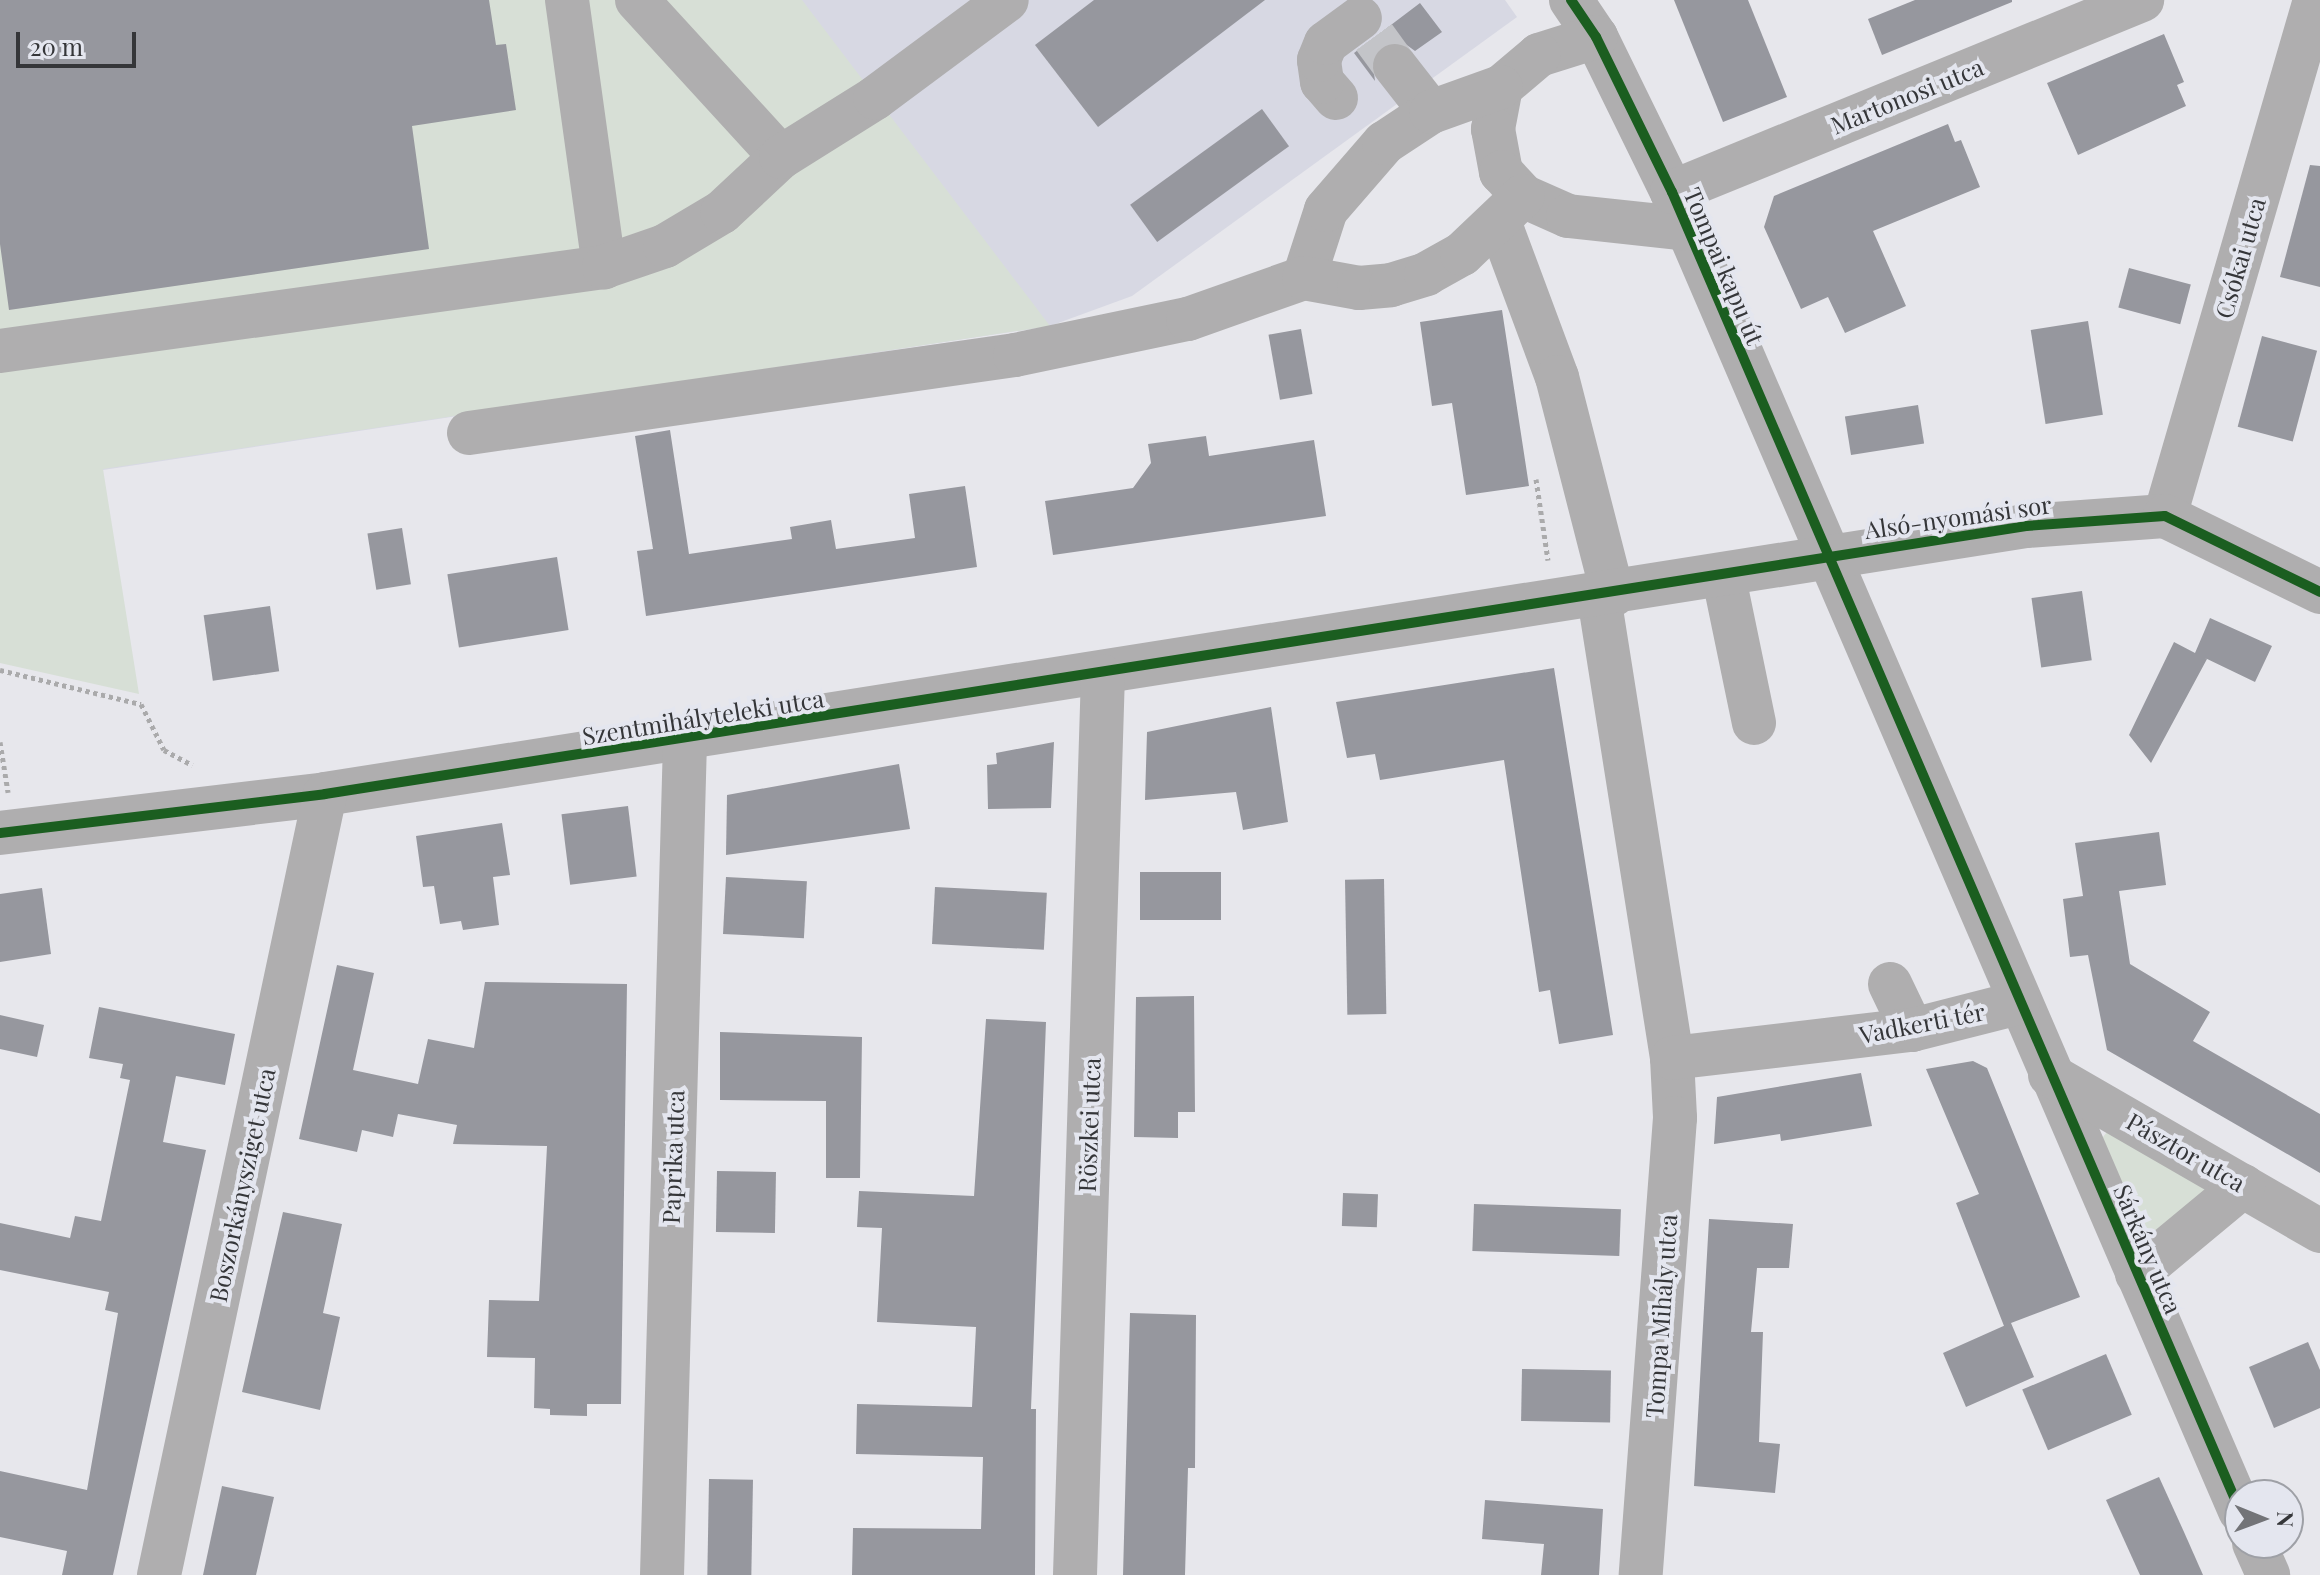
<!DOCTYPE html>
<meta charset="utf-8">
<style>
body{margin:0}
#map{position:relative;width:2320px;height:1575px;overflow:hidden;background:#e7e7ec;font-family:"Playfair Display",serif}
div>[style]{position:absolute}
.built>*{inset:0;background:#d7d8e3}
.green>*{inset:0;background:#d7dfd6}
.building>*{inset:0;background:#96979e;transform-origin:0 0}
.minor-tunnel>*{height:44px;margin-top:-22px;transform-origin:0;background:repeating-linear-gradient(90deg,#c3c4c8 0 44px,transparent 0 66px)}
.path>*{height:5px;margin-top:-2.5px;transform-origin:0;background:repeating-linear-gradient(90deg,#aaaaab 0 4px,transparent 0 8px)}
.minor>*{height:44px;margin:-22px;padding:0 22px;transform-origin:22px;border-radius:22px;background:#afaeaf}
.cycleway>*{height:10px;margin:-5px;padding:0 5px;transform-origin:5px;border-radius:5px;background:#1b5e20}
span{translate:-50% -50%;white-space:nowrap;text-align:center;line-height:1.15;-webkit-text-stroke:8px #e4e6ef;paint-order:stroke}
.street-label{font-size:24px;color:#353639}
.north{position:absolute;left:2224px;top:1479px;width:80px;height:80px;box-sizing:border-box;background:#e4e6ef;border:2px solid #9ea0a6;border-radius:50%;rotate:91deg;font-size:22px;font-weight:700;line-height:32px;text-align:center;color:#353639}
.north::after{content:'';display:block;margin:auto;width:28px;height:36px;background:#737478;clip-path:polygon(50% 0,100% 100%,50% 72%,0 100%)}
.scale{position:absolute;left:16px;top:32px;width:120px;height:36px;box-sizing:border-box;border:4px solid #353639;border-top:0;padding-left:10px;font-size:24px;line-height:28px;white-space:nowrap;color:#353639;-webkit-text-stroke:6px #e4e6ef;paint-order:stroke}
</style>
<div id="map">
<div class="built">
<div style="clip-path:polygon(0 0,1505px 0,1517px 17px,1132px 296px,1050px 326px,103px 470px)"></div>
</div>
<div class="green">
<div style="clip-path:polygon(0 0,802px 0,1050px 326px,103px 469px,139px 694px,0 663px)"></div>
<div style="clip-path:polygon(2113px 1124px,2207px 1188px,2148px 1244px,2100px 1141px)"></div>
</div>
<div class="building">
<div style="clip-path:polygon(0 0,489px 0,496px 45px,506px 44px,516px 110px,412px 126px,429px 249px,9px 310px,0 244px)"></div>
<div style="clip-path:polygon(1094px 0,1265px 0,1098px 127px,1035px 45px)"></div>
<div style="clip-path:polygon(1674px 0,1748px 0,1787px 97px,1723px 122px)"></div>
<div style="clip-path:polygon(1915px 0,2012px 0,2012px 2px,1882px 55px,1868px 19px)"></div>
<div style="clip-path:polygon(1420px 3px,1442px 32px,1415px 51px,1404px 43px,1380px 46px,1372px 57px,1375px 81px,1354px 53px)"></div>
<div style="clip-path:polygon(2164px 34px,2184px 82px,2177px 85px,2186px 106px,2078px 155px,2047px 83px)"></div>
<div style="left:1262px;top:109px;width:46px;height:163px;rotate:54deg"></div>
<div style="clip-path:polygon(1948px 124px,1955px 142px,1961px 140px,1980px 187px,1873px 231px,1906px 306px,1845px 333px,1828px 297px,1801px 309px,1764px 227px,1774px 196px)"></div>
<div style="clip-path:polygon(2310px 165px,2320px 166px,2320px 287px,2280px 277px)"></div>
<div style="left:2129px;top:268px;width:64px;height:41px;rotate:15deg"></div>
<div style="clip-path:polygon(1502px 310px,1529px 486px,1466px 495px,1452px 403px,1432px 406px,1420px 322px)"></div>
<div style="left:2088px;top:321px;width:95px;height:58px;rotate:81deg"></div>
<div style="left:1301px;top:329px;width:66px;height:33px;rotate:80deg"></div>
<div style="left:2262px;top:336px;width:57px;height:94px;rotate:15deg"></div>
<div style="left:1918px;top:405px;width:39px;height:74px;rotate:81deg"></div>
<div style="clip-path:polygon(670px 430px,689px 554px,792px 539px,790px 527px,831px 520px,836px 549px,915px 538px,909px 494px,965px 486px,977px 567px,646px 616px,637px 551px,653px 549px,635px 436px)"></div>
<div style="clip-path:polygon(1206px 436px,1209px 456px,1314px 440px,1326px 516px,1053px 555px,1045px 501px,1133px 488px,1151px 463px,1148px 444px)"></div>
<div style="left:402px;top:528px;width:57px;height:35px;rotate:81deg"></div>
<div style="left:557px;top:557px;width:74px;height:111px;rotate:81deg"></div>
<div style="left:2082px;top:591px;width:70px;height:51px;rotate:82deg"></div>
<div style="left:270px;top:606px;width:66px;height:67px;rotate:82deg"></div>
<div style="clip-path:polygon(2210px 618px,2272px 646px,2255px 682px,2203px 657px,2207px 659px,2151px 763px,2129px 735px,2174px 642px,2195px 653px)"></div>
<div style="clip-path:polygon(1554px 668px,1613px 1035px,1559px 1044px,1550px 990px,1539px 992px,1504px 760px,1380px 780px,1375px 754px,1347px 758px,1336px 702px)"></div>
<div style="clip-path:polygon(1271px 707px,1288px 822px,1243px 830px,1236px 792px,1145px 800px,1147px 732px)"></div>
<div style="clip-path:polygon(1054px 742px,1051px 808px,988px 809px,987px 765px,997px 764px,996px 753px)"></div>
<div style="clip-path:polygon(899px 764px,910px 829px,726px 855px,727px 795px)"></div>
<div style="left:628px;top:806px;width:71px;height:67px;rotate:83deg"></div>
<div style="clip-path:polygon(502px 823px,510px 875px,493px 877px,499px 925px,463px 930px,461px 921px,440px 924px,434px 886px,423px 887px,416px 836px)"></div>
<div style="clip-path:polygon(2159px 832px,2166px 885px,2119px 891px,2130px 964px,2210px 1012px,2193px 1041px,2320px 1114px,2320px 1173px,2107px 1050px,2088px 955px,2070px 957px,2063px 899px,2083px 896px,2075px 843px)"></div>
<div style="left:1221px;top:872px;width:48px;height:81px;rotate:90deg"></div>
<div style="left:726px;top:877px;width:81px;height:57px;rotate:3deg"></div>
<div style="left:1384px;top:879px;width:135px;height:39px;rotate:89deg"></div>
<div style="left:935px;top:887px;width:112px;height:57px;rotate:3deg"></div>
<div style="clip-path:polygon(42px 888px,51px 954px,0 962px,0 894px)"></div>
<div style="clip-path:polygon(337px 965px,374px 973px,353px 1070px,418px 1084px,428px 1039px,474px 1048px,485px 982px,627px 984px,621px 1404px,587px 1404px,587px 1416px,550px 1415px,550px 1409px,534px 1408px,535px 1358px,487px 1357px,489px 1300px,539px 1301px,547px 1146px,453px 1144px,457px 1125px,398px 1114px,393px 1137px,362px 1130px,357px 1152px,299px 1139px)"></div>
<div style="clip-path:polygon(1194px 996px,1195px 1112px,1178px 1112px,1178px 1138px,1134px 1137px,1136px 997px)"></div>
<div style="clip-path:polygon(99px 1007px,235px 1034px,225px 1085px,176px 1076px,163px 1142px,206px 1150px,113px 1575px,62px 1575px,67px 1551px,0 1537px,0 1471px,87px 1490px,118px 1313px,105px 1310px,109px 1292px,0 1270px,0 1223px,70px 1238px,75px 1216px,101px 1221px,130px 1080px,120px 1078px,123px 1064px,89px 1058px)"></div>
<div style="clip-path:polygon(0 1015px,44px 1025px,37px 1057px,0 1049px)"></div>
<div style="clip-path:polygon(986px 1019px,1046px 1022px,1031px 1409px,1036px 1409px,1035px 1575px,852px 1575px,853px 1528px,981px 1529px,983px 1457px,856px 1454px,857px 1404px,972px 1407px,976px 1327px,877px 1322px,882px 1228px,857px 1227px,859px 1191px,974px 1196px)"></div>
<div style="clip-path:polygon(720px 1032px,862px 1037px,860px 1178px,826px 1178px,826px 1101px,720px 1100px)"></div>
<div style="clip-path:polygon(1973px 1061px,1987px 1068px,2080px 1297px,2011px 1323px,2034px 1377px,1966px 1407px,1943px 1353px,2008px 1324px,2004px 1326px,1956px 1203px,1979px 1194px,1926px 1069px)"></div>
<div style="clip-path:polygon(1861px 1073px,1872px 1126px,1781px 1141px,1780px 1134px,1714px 1144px,1717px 1097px)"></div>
<div style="left:717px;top:1171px;width:59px;height:61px;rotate:1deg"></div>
<div style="left:1343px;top:1193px;width:35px;height:33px;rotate:2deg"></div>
<div style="left:1474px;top:1204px;width:147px;height:47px;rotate:2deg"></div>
<div style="clip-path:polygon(283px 1212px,342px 1224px,323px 1313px,340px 1317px,320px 1410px,242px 1392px)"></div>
<div style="clip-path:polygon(1709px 1219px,1793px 1224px,1789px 1268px,1757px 1268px,1751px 1332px,1763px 1332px,1759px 1442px,1780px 1444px,1775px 1493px,1694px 1486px)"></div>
<div style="clip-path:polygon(1130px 1313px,1196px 1315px,1195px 1468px,1188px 1468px,1185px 1575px,1123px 1575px)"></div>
<div style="clip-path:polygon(2308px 1342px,2320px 1370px,2320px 1408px,2274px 1428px,2249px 1367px)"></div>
<div style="left:2106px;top:1354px;width:66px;height:91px;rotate:67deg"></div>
<div style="left:1522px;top:1369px;width:89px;height:52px;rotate:1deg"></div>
<div style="clip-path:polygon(2159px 1477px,2184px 1532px,2203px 1575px,2140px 1575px,2106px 1500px)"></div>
<div style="left:709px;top:1479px;width:44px;height:96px;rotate:1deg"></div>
<div style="clip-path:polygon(222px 1486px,274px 1497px,256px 1575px,203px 1575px)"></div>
<div style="clip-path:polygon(1485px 1500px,1603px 1509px,1599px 1575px,1541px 1575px,1544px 1544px,1482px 1539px)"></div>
</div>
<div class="minor-tunnel">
<div style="left:1374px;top:37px;width:36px;rotate:54deg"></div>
</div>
<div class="path">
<div style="left:1536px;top:479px;width:82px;rotate:81.6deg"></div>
<div style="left:0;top:670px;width:145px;rotate:13.6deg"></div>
<div style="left:141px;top:704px;width:51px;rotate:63.4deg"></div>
<div style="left:164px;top:750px;width:32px;rotate:28deg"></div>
<div style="left:0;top:742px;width:51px;rotate:80.9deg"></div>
</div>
<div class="minor">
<div style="left:567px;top:0;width:270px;rotate:82.1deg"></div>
<div style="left:637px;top:0;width:213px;rotate:47.5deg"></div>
<div style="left:1571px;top:0;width:45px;rotate:56deg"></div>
<div style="left:1596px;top:37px;width:173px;rotate:63.9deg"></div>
<div style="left:1672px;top:192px;width:1436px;rotate:66.7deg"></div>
<div style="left:1596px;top:37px;width:60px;rotate:162.5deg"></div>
<div style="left:1539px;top:55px;width:50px;rotate:139.9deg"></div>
<div style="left:1501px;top:87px;width:43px;rotate:100.8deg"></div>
<div style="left:1493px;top:129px;width:44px;rotate:79.5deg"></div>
<div style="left:1501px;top:172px;width:33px;rotate:47deg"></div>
<div style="left:1523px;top:196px;width:49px;rotate:24deg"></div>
<div style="left:1568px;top:216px;width:120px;rotate:6.2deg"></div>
<div style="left:1395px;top:66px;width:58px;rotate:52deg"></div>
<div style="left:1336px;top:98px;width:21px;rotate:-131deg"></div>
<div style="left:1322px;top:82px;width:22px;rotate:-98deg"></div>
<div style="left:1319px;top:60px;width:18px;rotate:-68deg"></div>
<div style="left:1326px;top:43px;width:42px;rotate:-36.3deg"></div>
<div style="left:1672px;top:192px;width:508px;rotate:-22.22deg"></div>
<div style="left:1500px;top:224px;width:163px;rotate:69.6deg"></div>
<div style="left:1557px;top:377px;width:225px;rotate:75.6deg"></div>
<div style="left:1304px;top:278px;width:71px;rotate:-72.1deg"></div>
<div style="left:1326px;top:210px;width:89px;rotate:-49.1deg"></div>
<div style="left:1384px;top:143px;width:56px;rotate:-33.4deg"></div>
<div style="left:1431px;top:112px;width:74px;rotate:-19.7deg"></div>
<div style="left:0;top:351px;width:610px;rotate:-7.92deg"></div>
<div style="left:604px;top:267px;width:65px;rotate:-19deg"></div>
<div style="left:665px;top:246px;width:66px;rotate:-30.8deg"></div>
<div style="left:722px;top:212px;width:81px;rotate:-43deg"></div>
<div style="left:781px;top:157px;width:111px;rotate:-32.1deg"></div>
<div style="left:875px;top:98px;width:164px;rotate:-36.6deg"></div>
<div style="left:469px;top:433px;width:552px;rotate:-8.13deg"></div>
<div style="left:1015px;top:355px;width:177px;rotate:-11.8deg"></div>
<div style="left:1188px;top:319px;width:123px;rotate:-19.5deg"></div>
<div style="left:1304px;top:278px;width:56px;rotate:10.3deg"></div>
<div style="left:1359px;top:288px;width:32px;rotate:-5deg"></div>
<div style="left:1391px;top:285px;width:37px;rotate:-17deg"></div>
<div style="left:1426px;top:274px;width:41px;rotate:-29.1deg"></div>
<div style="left:1462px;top:254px;width:84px;rotate:-43.6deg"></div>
<div style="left:2165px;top:516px;width:537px;rotate:-73.79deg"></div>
<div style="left:1724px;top:578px;width:148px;rotate:78.3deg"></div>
<div style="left:1599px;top:597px;width:467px;rotate:81deg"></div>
<div style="left:1672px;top:1058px;width:60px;rotate:87.1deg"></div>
<div style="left:1675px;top:1118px;width:458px;rotate:94.3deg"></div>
<div style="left:0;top:833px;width:327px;rotate:-6.8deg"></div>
<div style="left:325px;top:794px;width:1722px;rotate:-8.95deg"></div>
<div style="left:2026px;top:526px;width:139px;rotate:-4.1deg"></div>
<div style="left:2165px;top:516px;width:173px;rotate:26.1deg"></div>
<div style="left:1890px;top:984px;width:51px;rotate:64.4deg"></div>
<div style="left:1672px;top:1058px;width:242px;rotate:-6.7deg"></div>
<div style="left:1912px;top:1030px;width:109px;rotate:-14.3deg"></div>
<div style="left:2050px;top:1075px;width:312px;rotate:30deg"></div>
<div style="left:2137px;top:1274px;width:138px;rotate:-39.7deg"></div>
<div style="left:2254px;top:1543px;width:35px;rotate:66deg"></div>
<div style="left:159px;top:1575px;width:798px;rotate:-78deg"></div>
<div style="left:662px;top:1575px;width:835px;rotate:-88.42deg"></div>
<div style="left:1075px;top:1575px;width:899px;rotate:-88.22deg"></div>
</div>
<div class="cycleway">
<div style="left:1571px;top:0;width:45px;rotate:56deg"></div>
<div style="left:1596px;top:37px;width:173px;rotate:63.9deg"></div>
<div style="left:1672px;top:192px;width:1436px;rotate:66.7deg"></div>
<div style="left:0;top:833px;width:327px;rotate:-6.8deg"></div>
<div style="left:325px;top:794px;width:1722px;rotate:-8.95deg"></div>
<div style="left:2026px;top:526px;width:139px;rotate:-4.1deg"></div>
<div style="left:2165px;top:516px;width:173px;rotate:26.1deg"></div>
</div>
<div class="street-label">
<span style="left:1907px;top:96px;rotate:-22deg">Martonosi utca</span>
<span style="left:2240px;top:258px;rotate:-74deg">Csókai utca</span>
<span style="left:1724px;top:266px;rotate:67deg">Tompai kapu út</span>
<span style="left:1958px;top:517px;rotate:-8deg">Alsó-nyomási sor</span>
<span style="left:703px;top:717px;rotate:-9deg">Szentmihályteleki utca</span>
<span style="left:1922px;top:1023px;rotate:-11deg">Vadkerti tér</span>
<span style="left:1089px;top:1125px;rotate:-88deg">Röszkei utca</span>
<span style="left:2186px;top:1152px;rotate:30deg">Pásztor utca</span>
<span style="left:673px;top:1157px;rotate:-88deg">Paprika utca</span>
<span style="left:242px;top:1185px;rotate:-78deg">Boszorkánysziget utca</span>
<span style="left:2148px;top:1249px;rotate:67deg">Sárkány utca</span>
<span style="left:1661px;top:1316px;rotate:-86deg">Tompa Mihály utca</span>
</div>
<div class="north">N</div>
<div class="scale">20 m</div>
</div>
